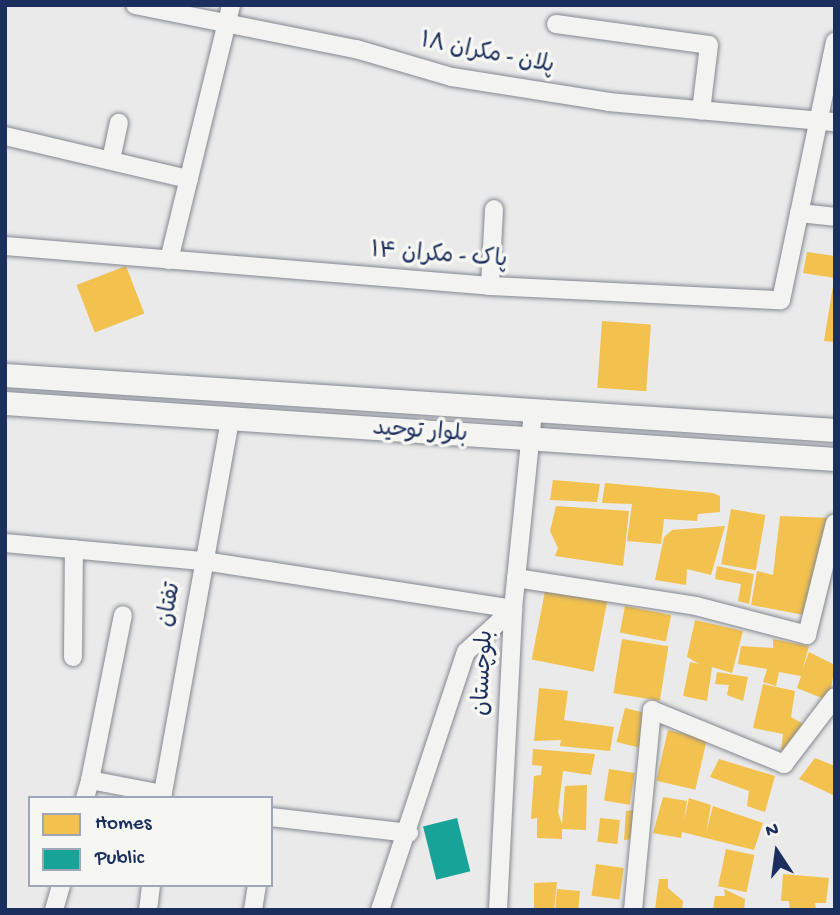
<!DOCTYPE html>
<meta charset="utf-8">
<style>
body{margin:0}
#map{position:relative;width:840px;height:915px;overflow:hidden;background:#e9eae9;font-family:"Gochi Hand","Playpen Sans Arabic",sans-serif}
div>[style]{position:absolute}
.homes>*{inset:0;background:#f2c14e;transform-origin:0 0}
.public>*{inset:0;background:#17a398;transform-origin:0 0}
.roads{filter:drop-shadow(0 0 2px #848890) drop-shadow(0 0 2px #848890)}
.minor>*{height:18px;margin:-9px;padding:0 9px;transform-origin:9px;border-radius:9px;background:#f3f3f2}
.major>*{height:23px;margin:-11.5px;padding:0 11.5px;transform-origin:11.5px;border-radius:11.5px;background:#f3f3f2}
span{translate:-50% -50%;white-space:nowrap;text-align:center;line-height:1.15;-webkit-text-stroke:7px #f6f6f2;paint-order:stroke}
.street-label{font-size:23px;color:#1b2f5e}
.frame{position:absolute;inset:0;border:7px solid #1b2f5e;pointer-events:none}
.legend{position:absolute;left:28px;top:796px;width:245px;height:91px;box-sizing:border-box;background:#f6f6f2;border:2px solid #9ea6b7;margin:0;padding:9px 12px;list-style:none;font-size:21px;color:#1b2f5e}
.legend li{display:flex;align-items:center;gap:14px;height:35px}
.legend b{width:35px;border:2px solid #9ea6b7}
.north{position:absolute;left:742px;top:817px;width:70px;height:70px;-webkit-text-stroke:5px #f6f6f2;paint-order:stroke;rotate:347deg;font-size:19px;font-weight:700;line-height:28px;text-align:center;color:#1b2f5e}
.north::after{content:'';display:block;margin:auto;width:24px;height:32px;background:#1b2f5e;clip-path:polygon(50% 0,100% 100%,50% 72%,0 100%)}
</style>
<div id="map">
<div class="homes">
<div style="clip-path:polygon(807px 252px,835px 256px,835px 278px,803px 273px)"></div>
<div style="left:126px;top:266px;width:51px;height:53px;rotate:69deg"></div>
<div style="clip-path:polygon(833px 286px,835px 286px,835px 342px,824px 341px)"></div>
<div style="left:602px;top:321px;width:49px;height:67px;rotate:4deg"></div>
<div style="clip-path:polygon(553px 480px,600px 484px,597px 502px,550px 500px)"></div>
<div style="clip-path:polygon(605px 483px,713px 493px,720px 496px,720px 512px,698px 514px,697px 521px,664px 519px,661px 544px,627px 541px,632px 504px,602px 503px)"></div>
<div style="clip-path:polygon(556px 506px,629px 511px,623px 566px,555px 556px,558px 548px,550px 531px)"></div>
<div style="left:731px;top:509px;width:35px;height:56px;rotate:10deg"></div>
<div style="clip-path:polygon(780px 516px,832px 518px,809px 616px,751px 605px,757px 571px,773px 575px)"></div>
<div style="clip-path:polygon(725px 526px,711px 575px,687px 569px,686px 585px,655px 580px,664px 537px,672px 530px)"></div>
<div style="clip-path:polygon(717px 566px,754px 574px,749px 604px,738px 601px,741px 584px,715px 579px)"></div>
<div style="left:546px;top:586px;width:63px;height:75px;rotate:11deg"></div>
<div style="left:625px;top:606px;width:47px;height:27px;rotate:11deg"></div>
<div style="clip-path:polygon(695px 620px,743px 631px,732px 673px,712px 667px,707px 701px,683px 696px,690px 662px,699px 664px,687px 657px)"></div>
<div style="left:622px;top:639px;width:47px;height:55px;rotate:9deg"></div>
<div style="clip-path:polygon(773px 639px,809px 646px,802px 671px,809px 652px,835px 665px,829px 701px,797px 688px,801px 676px,779px 672px,776px 686px,763px 682px,767px 669px,738px 664px,741px 646px,773px 648px)"></div>
<div style="clip-path:polygon(717px 672px,748px 677px,743px 701px,727px 695px,729px 685px,715px 684px)"></div>
<div style="clip-path:polygon(763px 684px,795px 691px,791px 717px,805px 725px,795px 753px,781px 750px,783px 734px,753px 728px)"></div>
<div style="clip-path:polygon(539px 688px,568px 691px,564px 720px,614px 727px,610px 751px,560px 746px,561px 740px,534px 741px)"></div>
<div style="left:625px;top:708px;width:29px;height:35px;rotate:14deg"></div>
<div style="left:668px;top:730px;width:40px;height:52px;rotate:13deg"></div>
<div style="clip-path:polygon(533px 749px,595px 754px,591px 775px,563px 771px,558px 812px,562px 824px,565px 786px,587px 785px,586px 830px,562px 829px,562px 839px,537px 838px,537px 818px,531px 819px,534px 776px,541px 775px,542px 766px,532px 765px)"></div>
<div style="clip-path:polygon(815px 758px,835px 766px,835px 796px,799px 779px)"></div>
<div style="clip-path:polygon(719px 759px,775px 776px,765px 812px,747px 806px,749px 791px,710px 777px)"></div>
<div style="left:609px;top:769px;width:26px;height:32px;rotate:9deg"></div>
<div style="clip-path:polygon(663px 797px,687px 801px,684px 821px,689px 798px,711px 805px,706px 833px,713px 806px,763px 823px,754px 850px,682px 832px,681px 838px,653px 833px)"></div>
<div style="clip-path:polygon(641px 809px,637px 839px,624px 840px,626px 811px)"></div>
<div style="left:600px;top:818px;width:20px;height:24px;rotate:6deg"></div>
<div style="left:726px;top:849px;width:29px;height:38px;rotate:12deg"></div>
<div style="left:596px;top:864px;width:28px;height:32px;rotate:8deg"></div>
<div style="clip-path:polygon(783px 874px,829px 878px,826px 903px,815px 903px,816px 910px,790px 910px,789px 901px,781px 901px)"></div>
<div style="clip-path:polygon(659px 879px,668px 879px,668px 888px,683px 901px,682px 910px,655px 910px)"></div>
<div style="clip-path:polygon(557px 882px,554px 910px,534px 910px,534px 883px)"></div>
<div style="left:557px;top:889px;width:23px;height:21px;rotate:5deg"></div>
<div style="clip-path:polygon(724px 889px,745px 899px,744px 910px,713px 910px,715px 896px,725px 896px)"></div>
</div>
<div class="public">
<div style="left:457px;top:818px;width:55px;height:35px;rotate:76deg"></div>
</div>
<div class="roads">
<div class="minor">
<div style="left:135px;top:5px;width:225px;rotate:11.3deg"></div>
<div style="left:356px;top:49px;width:100px;rotate:16.3deg"></div>
<div style="left:452px;top:77px;width:159px;rotate:9deg"></div>
<div style="left:609px;top:102px;width:227px;rotate:5.1deg"></div>
<div style="left:556px;top:24px;width:154px;rotate:7.8deg"></div>
<div style="left:709px;top:45px;width:66px;rotate:96.9deg"></div>
<div style="left:5px;top:136px;width:189px;rotate:13.2deg"></div>
<div style="left:111px;top:160px;width:38px;rotate:-78deg"></div>
<div style="left:799px;top:213px;width:36px;rotate:6deg"></div>
<div style="left:5px;top:246px;width:487px;rotate:4.7deg"></div>
<div style="left:490px;top:286px;width:291px;rotate:2.8deg"></div>
<div style="left:781px;top:300px;width:264px;rotate:-78.2deg"></div>
<div style="left:169px;top:260px;width:262px;rotate:-76.3deg"></div>
<div style="left:490px;top:286px;width:77px;rotate:-87deg"></div>
<div style="left:5px;top:543px;width:200px;rotate:5.2deg"></div>
<div style="left:204px;top:561px;width:313px;rotate:8.8deg"></div>
<div style="left:516px;top:578px;width:182px;rotate:8.8deg"></div>
<div style="left:696px;top:606px;width:115px;rotate:14.6deg"></div>
<div style="left:807px;top:635px;width:115px;rotate:-76deg"></div>
<div style="left:73px;top:657px;width:108px;rotate:-89.5deg"></div>
<div style="left:90px;top:780px;width:168px;rotate:-78.7deg"></div>
<div style="left:85px;top:798px;width:19px;rotate:-74deg"></div>
<div style="left:90px;top:780px;width:74px;rotate:10.9deg"></div>
<div style="left:162px;top:798px;width:384px;rotate:-79.8deg"></div>
<div style="left:271px;top:817px;width:139px;rotate:6.6deg"></div>
<div style="left:54px;top:910px;width:26px;rotate:-74deg"></div>
<div style="left:148px;top:910px;width:25px;rotate:-83deg"></div>
<div style="left:253px;top:910px;width:25px;rotate:-81deg"></div>
<div style="left:380px;top:910px;width:272px;rotate:-71.6deg"></div>
<div style="left:466px;top:652px;width:64px;rotate:-42.5deg"></div>
<div style="left:498px;top:910px;width:301px;rotate:-87.1deg"></div>
<div style="left:513px;top:609px;width:197px;rotate:-84.2deg"></div>
<div style="left:633px;top:910px;width:201px;rotate:-84.6deg"></div>
<div style="left:652px;top:710px;width:143px;rotate:22.2deg"></div>
<div style="left:784px;top:764px;width:84px;rotate:-52.7deg"></div>
</div>
<div class="major">
<div style="left:5px;top:375px;width:832px;rotate:3.79deg"></div>
<div style="left:5px;top:403px;width:832px;rotate:3.86deg"></div>
</div>
</div>
<div class="street-label">
<span style="left:487px;top:55px;rotate:11deg">پلان - مکران ۱۸</span>
<span style="left:439px;top:257px;rotate:4deg">پاک - مکران ۱۴</span>
<span style="left:420px;top:433px;rotate:4deg">بلوار توحید</span>
<span style="left:171px;top:605px;rotate:-80deg">تفتان</span>
<span style="left:485px;top:673px;rotate:-87deg">بلوچستان</span>
</div>
<div class="frame"></div>
<ul class="legend">
<li><b style="height:19px;background:#f2c14e"></b>Homes</li>
<li><b style="height:19px;background:#17a398"></b>Public</li>
</ul>
<div class="north">N</div>
</div>
